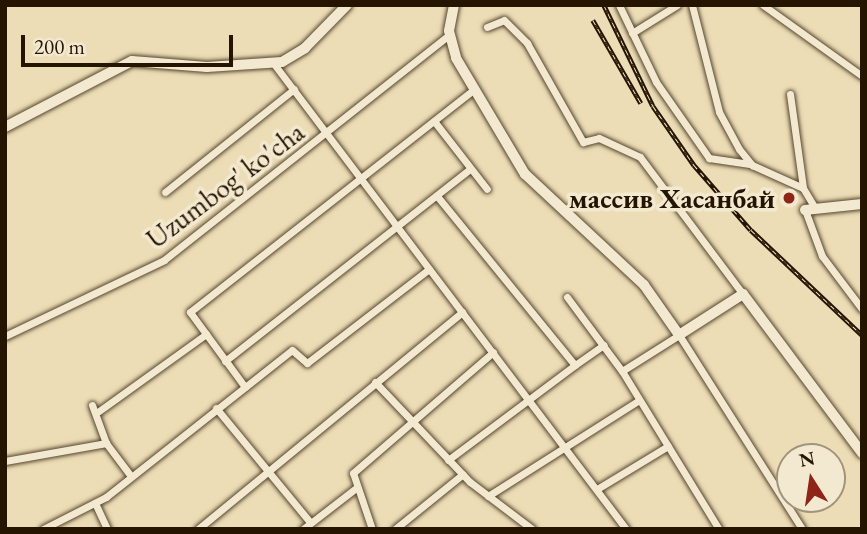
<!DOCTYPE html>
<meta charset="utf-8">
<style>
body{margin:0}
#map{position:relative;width:867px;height:534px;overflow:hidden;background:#edddb6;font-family:"EB Garamond",serif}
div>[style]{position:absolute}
.roads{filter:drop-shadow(0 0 2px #56462e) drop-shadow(0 0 2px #56462e)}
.minor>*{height:7px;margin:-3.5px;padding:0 3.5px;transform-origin:3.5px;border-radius:3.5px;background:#f3e9d0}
.tertiary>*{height:10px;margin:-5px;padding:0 5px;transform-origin:5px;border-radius:5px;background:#f3e9d0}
.rail>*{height:4.5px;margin-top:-2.25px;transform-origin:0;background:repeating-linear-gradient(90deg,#f3e9d0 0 5px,#241400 0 10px);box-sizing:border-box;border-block:2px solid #241400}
.dots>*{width:19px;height:19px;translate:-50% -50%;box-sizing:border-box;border:4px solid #f3e9d0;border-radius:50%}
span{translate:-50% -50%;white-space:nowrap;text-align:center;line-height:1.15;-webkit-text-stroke:7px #f3e9d0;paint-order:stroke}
.street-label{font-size:28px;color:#241400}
.poi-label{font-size:28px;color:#241400;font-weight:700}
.right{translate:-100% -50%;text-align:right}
.frame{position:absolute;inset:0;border:7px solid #241400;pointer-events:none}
.north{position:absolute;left:776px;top:443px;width:70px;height:70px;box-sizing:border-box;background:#f3e9d0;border:2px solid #a0947d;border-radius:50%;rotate:348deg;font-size:19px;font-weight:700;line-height:28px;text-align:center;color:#241400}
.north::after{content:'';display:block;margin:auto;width:24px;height:32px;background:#8f2418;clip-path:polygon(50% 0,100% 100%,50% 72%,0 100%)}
.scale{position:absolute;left:21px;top:35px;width:212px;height:32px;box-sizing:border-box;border:4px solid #241400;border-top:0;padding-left:9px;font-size:21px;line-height:24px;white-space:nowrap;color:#241400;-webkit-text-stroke:5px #f3e9d0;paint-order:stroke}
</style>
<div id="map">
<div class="roads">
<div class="minor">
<div style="left:619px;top:5px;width:85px;rotate:64.3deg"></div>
<div style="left:656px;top:82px;width:93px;rotate:55.1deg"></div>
<div style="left:709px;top:158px;width:41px;rotate:8.3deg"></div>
<div style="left:692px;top:5px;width:110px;rotate:75.8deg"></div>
<div style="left:719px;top:112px;width:42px;rotate:61.6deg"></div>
<div style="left:739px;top:149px;width:21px;rotate:51deg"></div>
<div style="left:752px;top:165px;width:56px;rotate:24.3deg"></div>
<div style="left:803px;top:188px;width:21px;rotate:59deg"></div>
<div style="left:763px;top:5px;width:122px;rotate:35.6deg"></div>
<div style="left:487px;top:27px;width:18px;rotate:-22deg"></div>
<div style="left:504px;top:20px;width:33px;rotate:45deg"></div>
<div style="left:527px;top:43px;width:114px;rotate:60.5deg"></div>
<div style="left:583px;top:142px;width:16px;rotate:-14deg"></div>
<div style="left:599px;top:138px;width:45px;rotate:24.9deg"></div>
<div style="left:640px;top:157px;width:171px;rotate:53.1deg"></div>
<div style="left:632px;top:33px;width:53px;rotate:-31.9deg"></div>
<div style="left:274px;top:64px;width:583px;rotate:52.87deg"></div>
<div style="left:790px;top:94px;width:95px;rotate:82.1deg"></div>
<div style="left:434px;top:121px;width:86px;rotate:52.1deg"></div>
<div style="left:165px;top:192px;width:165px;rotate:-38.6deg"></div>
<div style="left:437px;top:196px;width:218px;rotate:50.8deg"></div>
<div style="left:575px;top:365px;width:35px;rotate:-35deg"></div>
<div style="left:805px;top:210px;width:49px;rotate:69.7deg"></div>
<div style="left:822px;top:256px;width:66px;rotate:53deg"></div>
<div style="left:567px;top:297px;width:92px;rotate:53.4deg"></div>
<div style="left:622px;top:371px;width:185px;rotate:58.5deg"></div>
<div style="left:5px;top:336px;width:176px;rotate:-25.5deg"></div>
<div style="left:164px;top:260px;width:363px;rotate:-38.3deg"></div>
<div style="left:225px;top:361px;width:310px;rotate:-38.1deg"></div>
<div style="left:622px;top:371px;width:67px;rotate:-32.3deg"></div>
<div style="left:679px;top:335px;width:230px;rotate:57.6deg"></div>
<div style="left:375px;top:382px;width:138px;rotate:46.5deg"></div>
<div style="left:470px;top:482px;width:78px;rotate:37.2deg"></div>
<div style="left:245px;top:387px;width:93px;rotate:-126.3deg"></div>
<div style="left:190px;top:312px;width:361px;rotate:-38.1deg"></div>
<div style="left:92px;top:405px;width:40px;rotate:69.8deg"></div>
<div style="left:106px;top:443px;width:38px;rotate:53deg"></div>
<div style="left:216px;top:408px;width:148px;rotate:50.5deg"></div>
<div style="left:99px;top:411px;width:132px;rotate:-35.7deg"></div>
<div style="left:448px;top:460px;width:159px;rotate:-36.8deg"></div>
<div style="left:5px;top:461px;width:103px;rotate:-10.1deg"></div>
<div style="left:597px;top:489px;width:83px;rotate:-31.2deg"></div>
<div style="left:488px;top:496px;width:179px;rotate:-32.4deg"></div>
<div style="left:95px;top:503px;width:29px;rotate:65deg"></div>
<div style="left:43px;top:529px;width:71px;rotate:-26.9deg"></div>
<div style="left:106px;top:497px;width:237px;rotate:-38.3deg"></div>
<div style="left:292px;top:350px;width:20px;rotate:41deg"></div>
<div style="left:307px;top:363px;width:154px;rotate:-37.6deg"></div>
<div style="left:198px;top:529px;width:342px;rotate:-39.4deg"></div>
<div style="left:303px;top:529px;width:67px;rotate:-37.7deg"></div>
<div style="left:372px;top:529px;width:59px;rotate:-108.7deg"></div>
<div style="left:353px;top:473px;width:185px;rotate:-40.8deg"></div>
<div style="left:395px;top:529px;width:87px;rotate:-39deg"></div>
</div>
<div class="tertiary">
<div style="left:454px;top:5px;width:26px;rotate:101deg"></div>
<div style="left:449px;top:31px;width:28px;rotate:75deg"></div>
<div style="left:456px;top:58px;width:135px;rotate:59.3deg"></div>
<div style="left:525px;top:174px;width:163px;rotate:43deg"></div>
<div style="left:644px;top:285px;width:61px;rotate:55deg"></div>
<div style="left:679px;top:335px;width:76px;rotate:-32.6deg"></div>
<div style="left:743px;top:294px;width:199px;rotate:53.2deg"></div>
<div style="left:5px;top:127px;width:143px;rotate:-27.5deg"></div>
<div style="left:132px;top:61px;width:75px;rotate:4.6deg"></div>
<div style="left:207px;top:67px;width:75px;rotate:-3.8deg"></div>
<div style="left:282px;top:62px;width:27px;rotate:-31deg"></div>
<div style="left:305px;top:48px;width:60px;rotate:-45.7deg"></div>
<div style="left:805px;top:210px;width:57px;rotate:-6deg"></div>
</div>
</div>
<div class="rail">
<div style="left:604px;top:5px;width:112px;rotate:64.1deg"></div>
<div style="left:653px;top:106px;width:72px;rotate:55.2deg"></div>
<div style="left:694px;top:165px;width:86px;rotate:48.8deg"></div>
<div style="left:751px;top:230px;width:153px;rotate:43.4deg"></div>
<div style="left:593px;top:20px;width:96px;rotate:60deg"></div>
</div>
<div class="dots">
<div style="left:789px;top:198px;background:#8f2418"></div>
</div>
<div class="street-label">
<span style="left:225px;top:185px;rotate:-37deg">Uzumbog' ko'cha</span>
</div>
<div class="poi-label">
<span class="right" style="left:775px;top:198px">массив Хасанбай</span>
</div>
<div class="frame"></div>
<div class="north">N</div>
<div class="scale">200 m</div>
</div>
